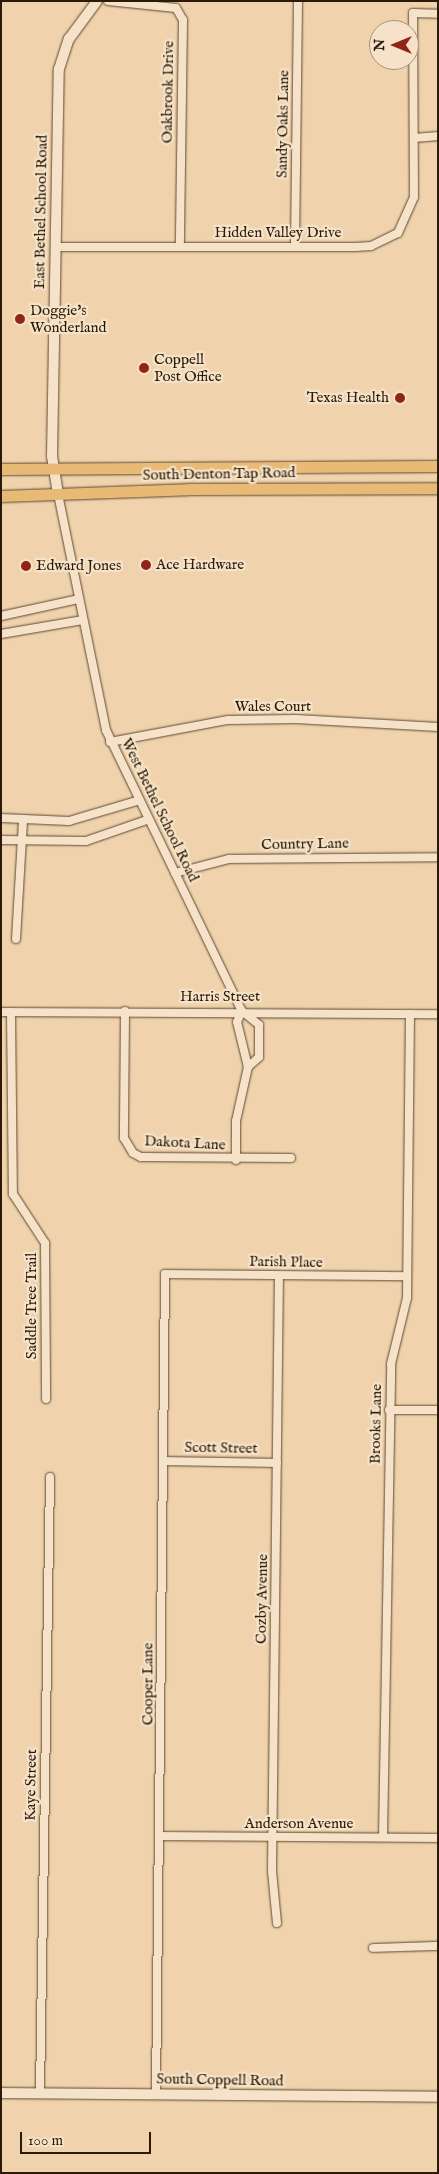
<!DOCTYPE html>
<style>
body{margin:0}
#map{position:relative;width:439px;height:2174px;overflow:hidden;background:#f0d3ac;font-family:"IM FELL English",serif}
div>[style]{position:absolute}
.roads{filter:drop-shadow(0 0 1px #5c4930) drop-shadow(0 0 1px #5c4930)}
.street>*{height:8px;margin:-4px;padding:0 4px;transform-origin:4px;border-radius:4px;background:#f5e2c9}
.secondary>*{height:10px;margin:-5px;padding:0 5px;transform-origin:5px;border-radius:5px;background:#f5e2c9}
.primary>*{height:11px;margin:-5.5px;padding:0 5.5px;transform-origin:5.5px;border-radius:5.5px;background:#e8ba76}
.dots>*{width:14px;height:14px;translate:-50% -50%;box-sizing:border-box;border:2px solid #f5e2c9;border-radius:50%}
span{translate:-50% -50%;white-space:nowrap;text-align:center;line-height:1.15;-webkit-text-stroke:4.5px #f5e2c9;paint-order:stroke}
.street-label{font-size:15px;color:#2b1b06}
.poi-label{font-size:15px;color:#2b1b06}
.left{translate:0 -50%;text-align:left}
.right{translate:-100% -50%;text-align:right}
.frame{position:absolute;inset:0;border:2px solid #2b1b06;pointer-events:none}
.north{position:absolute;left:369px;top:20px;width:50px;height:50px;box-sizing:border-box;background:#f5e2c9;border:1px solid #a4927b;border-radius:50%;rotate:270deg;font-size:14px;font-weight:700;line-height:20px;text-align:center;color:#2b1b06}
.north::after{content:'';display:block;margin:auto;width:18px;height:22px;background:#8f2418;clip-path:polygon(50% 0,100% 100%,50% 72%,0 100%)}
.scale{position:absolute;left:20px;top:2132px;width:131px;height:22px;box-sizing:border-box;border:2px solid #2b1b06;border-top:0;padding-left:6px;font-size:15px;line-height:18px;white-space:nowrap;color:#2b1b06;-webkit-text-stroke:4px #f5e2c9;paint-order:stroke}
</style>
<div id="map">
<div class="roads">
<div class="street">
<div style="left:108px;top:1px;width:68px;rotate:5.9deg"></div>
<div style="left:176px;top:8px;width:14px;rotate:60deg"></div>
<div style="left:183px;top:20px;width:227px;rotate:90.8deg"></div>
<div style="left:415px;top:138px;width:23px;rotate:-5deg"></div>
<div style="left:56px;top:247px;width:300px"></div>
<div style="left:356px;top:247px;width:15px;rotate:-4deg"></div>
<div style="left:371px;top:246px;width:30px;rotate:-26deg"></div>
<div style="left:398px;top:233px;width:39px;rotate:-66deg"></div>
<div style="left:414px;top:197px;width:184px;rotate:-90.3deg"></div>
<div style="left:413px;top:13px;width:25px;rotate:2deg"></div>
<div style="left:295px;top:247px;width:246px;rotate:-89.3deg"></div>
<div style="left:58px;top:494px;width:241px;rotate:78.5deg"></div>
<div style="left:106px;top:730px;width:312px;rotate:64.2deg"></div>
<div style="left:1px;top:616px;width:80px;rotate:-12.3deg"></div>
<div style="left:1px;top:634px;width:83px;rotate:-9.7deg"></div>
<div style="left:110px;top:742px;width:120px;rotate:-10.6deg"></div>
<div style="left:228px;top:720px;width:68px;rotate:-0.8deg"></div>
<div style="left:296px;top:719px;width:142px;rotate:3.2deg"></div>
<div style="left:1px;top:818px;width:68px;rotate:2.5deg"></div>
<div style="left:69px;top:821px;width:71px;rotate:-16.4deg"></div>
<div style="left:1px;top:840px;width:85px;rotate:0.7deg"></div>
<div style="left:86px;top:841px;width:65px;rotate:-19deg"></div>
<div style="left:175px;top:873px;width:56px;rotate:-14.5deg"></div>
<div style="left:229px;top:859px;width:209px;rotate:-0.5deg"></div>
<div style="left:16px;top:939px;width:119px;rotate:-86.6deg"></div>
<div style="left:125px;top:1011px;width:127px;rotate:90.5deg"></div>
<div style="left:124px;top:1138px;width:17px;rotate:59deg"></div>
<div style="left:133px;top:1153px;width:9px;rotate:27deg"></div>
<div style="left:141px;top:1157px;width:150px;rotate:0.4deg"></div>
<div style="left:242px;top:1011px;width:22px;rotate:39deg"></div>
<div style="left:259px;top:1025px;width:32px;rotate:90deg"></div>
<div style="left:259px;top:1057px;width:15px;rotate:138deg"></div>
<div style="left:1px;top:1012px;width:437px;rotate:0.3deg"></div>
<div style="left:11px;top:1012px;width:182px;rotate:89.4deg"></div>
<div style="left:13px;top:1194px;width:59px;rotate:56.9deg"></div>
<div style="left:45px;top:1243px;width:156px;rotate:89.6deg"></div>
<div style="left:236px;top:1160px;width:39px;rotate:-90deg"></div>
<div style="left:236px;top:1121px;width:55px;rotate:-77.5deg"></div>
<div style="left:248px;top:1067px;width:46px;rotate:-103.7deg"></div>
<div style="left:237px;top:1022px;width:12px;rotate:-66deg"></div>
<div style="left:389px;top:1410px;width:49px"></div>
<div style="left:165px;top:1461px;width:112px;rotate:1deg"></div>
<div style="left:160px;top:1836px;width:278px;rotate:0.4deg"></div>
<div style="left:383px;top:1837px;width:473px;rotate:-89deg"></div>
<div style="left:391px;top:1364px;width:68px;rotate:-76.4deg"></div>
<div style="left:407px;top:1298px;width:284px;rotate:-89.4deg"></div>
<div style="left:277px;top:1923px;width:52px;rotate:-95.5deg"></div>
<div style="left:272px;top:1871px;width:595px;rotate:-89.33deg"></div>
<div style="left:373px;top:1948px;width:65px;rotate:-1.8deg"></div>
<div style="left:40px;top:2093px;width:616px;rotate:-89.07deg"></div>
<div style="left:156px;top:2094px;width:820px;rotate:-89.37deg"></div>
<div style="left:165px;top:1274px;width:242px;rotate:0.5deg"></div>
</div>
<div class="secondary">
<div style="left:58px;top:494px;width:38px;rotate:-99deg"></div>
<div style="left:52px;top:456px;width:387px;rotate:-89deg"></div>
<div style="left:59px;top:69px;width:32px;rotate:-72deg"></div>
<div style="left:69px;top:39px;width:47px;rotate:-53.6deg"></div>
<div style="left:1px;top:2093px;width:437px;rotate:0.5deg"></div>
</div>
<div class="primary">
<div style="left:1px;top:469px;width:437px;rotate:-0.4deg"></div>
<div style="left:1px;top:496px;width:187px;rotate:-2.1deg"></div>
<div style="left:188px;top:489px;width:250px;rotate:-0.2deg"></div>
</div>
</div>
<div class="dots">
<div style="left:20px;top:319px;background:#8f2418"></div>
<div style="left:144px;top:368px;background:#8f2418"></div>
<div style="left:400px;top:398px;background:#8f2418"></div>
<div style="left:146px;top:565px;background:#8f2418"></div>
<div style="left:26px;top:566px;background:#8f2418"></div>
</div>
<div class="street-label">
<span style="left:168px;top:92px;rotate:-89deg">Oakbrook Drive</span>
<span style="left:283px;top:124px;rotate:-89deg">Sandy Oaks Lane</span>
<span style="left:41px;top:212px;rotate:-89deg">East Bethel School Road</span>
<span style="left:278px;top:233px">Hidden Valley Drive</span>
<span style="left:219px;top:474px;rotate:-1deg">South Denton Tap Road</span>
<span style="left:273px;top:707px">Wales Court</span>
<span style="left:160px;top:810px;rotate:64deg">West Bethel School Road</span>
<span style="left:305px;top:844px;rotate:-1deg">Country Lane</span>
<span style="left:220px;top:997px">Harris Street</span>
<span style="left:185px;top:1143px;rotate:3deg">Dakota Lane</span>
<span style="left:286px;top:1262px;rotate:1deg">Parish Place</span>
<span style="left:32px;top:1306px;rotate:-90deg">Saddle Tree Trail</span>
<span style="left:376px;top:1424px;rotate:-89deg">Brooks Lane</span>
<span style="left:221px;top:1448px;rotate:1deg">Scott Street</span>
<span style="left:262px;top:1599px;rotate:-89deg">Cozby Avenue</span>
<span style="left:148px;top:1684px;rotate:-90deg">Cooper Lane</span>
<span style="left:31px;top:1785px;rotate:-89deg">Kaye Street</span>
<span style="left:299px;top:1824px">Anderson Avenue</span>
<span style="left:220px;top:2080px;rotate:1deg">South Coppell Road</span>
</div>
<div class="poi-label">
<span class="left" style="left:30px;top:319px">Doggie's<br>Wonderland</span>
<span class="left" style="left:154px;top:368px">Coppell<br>Post Office</span>
<span class="right" style="left:389px;top:398px">Texas Health</span>
<span class="left" style="left:156px;top:565px">Ace Hardware</span>
<span class="left" style="left:36px;top:566px">Edward Jones</span>
</div>
<div class="frame"></div>
<div class="north">N</div>
<div class="scale">100 m</div>
</div>
